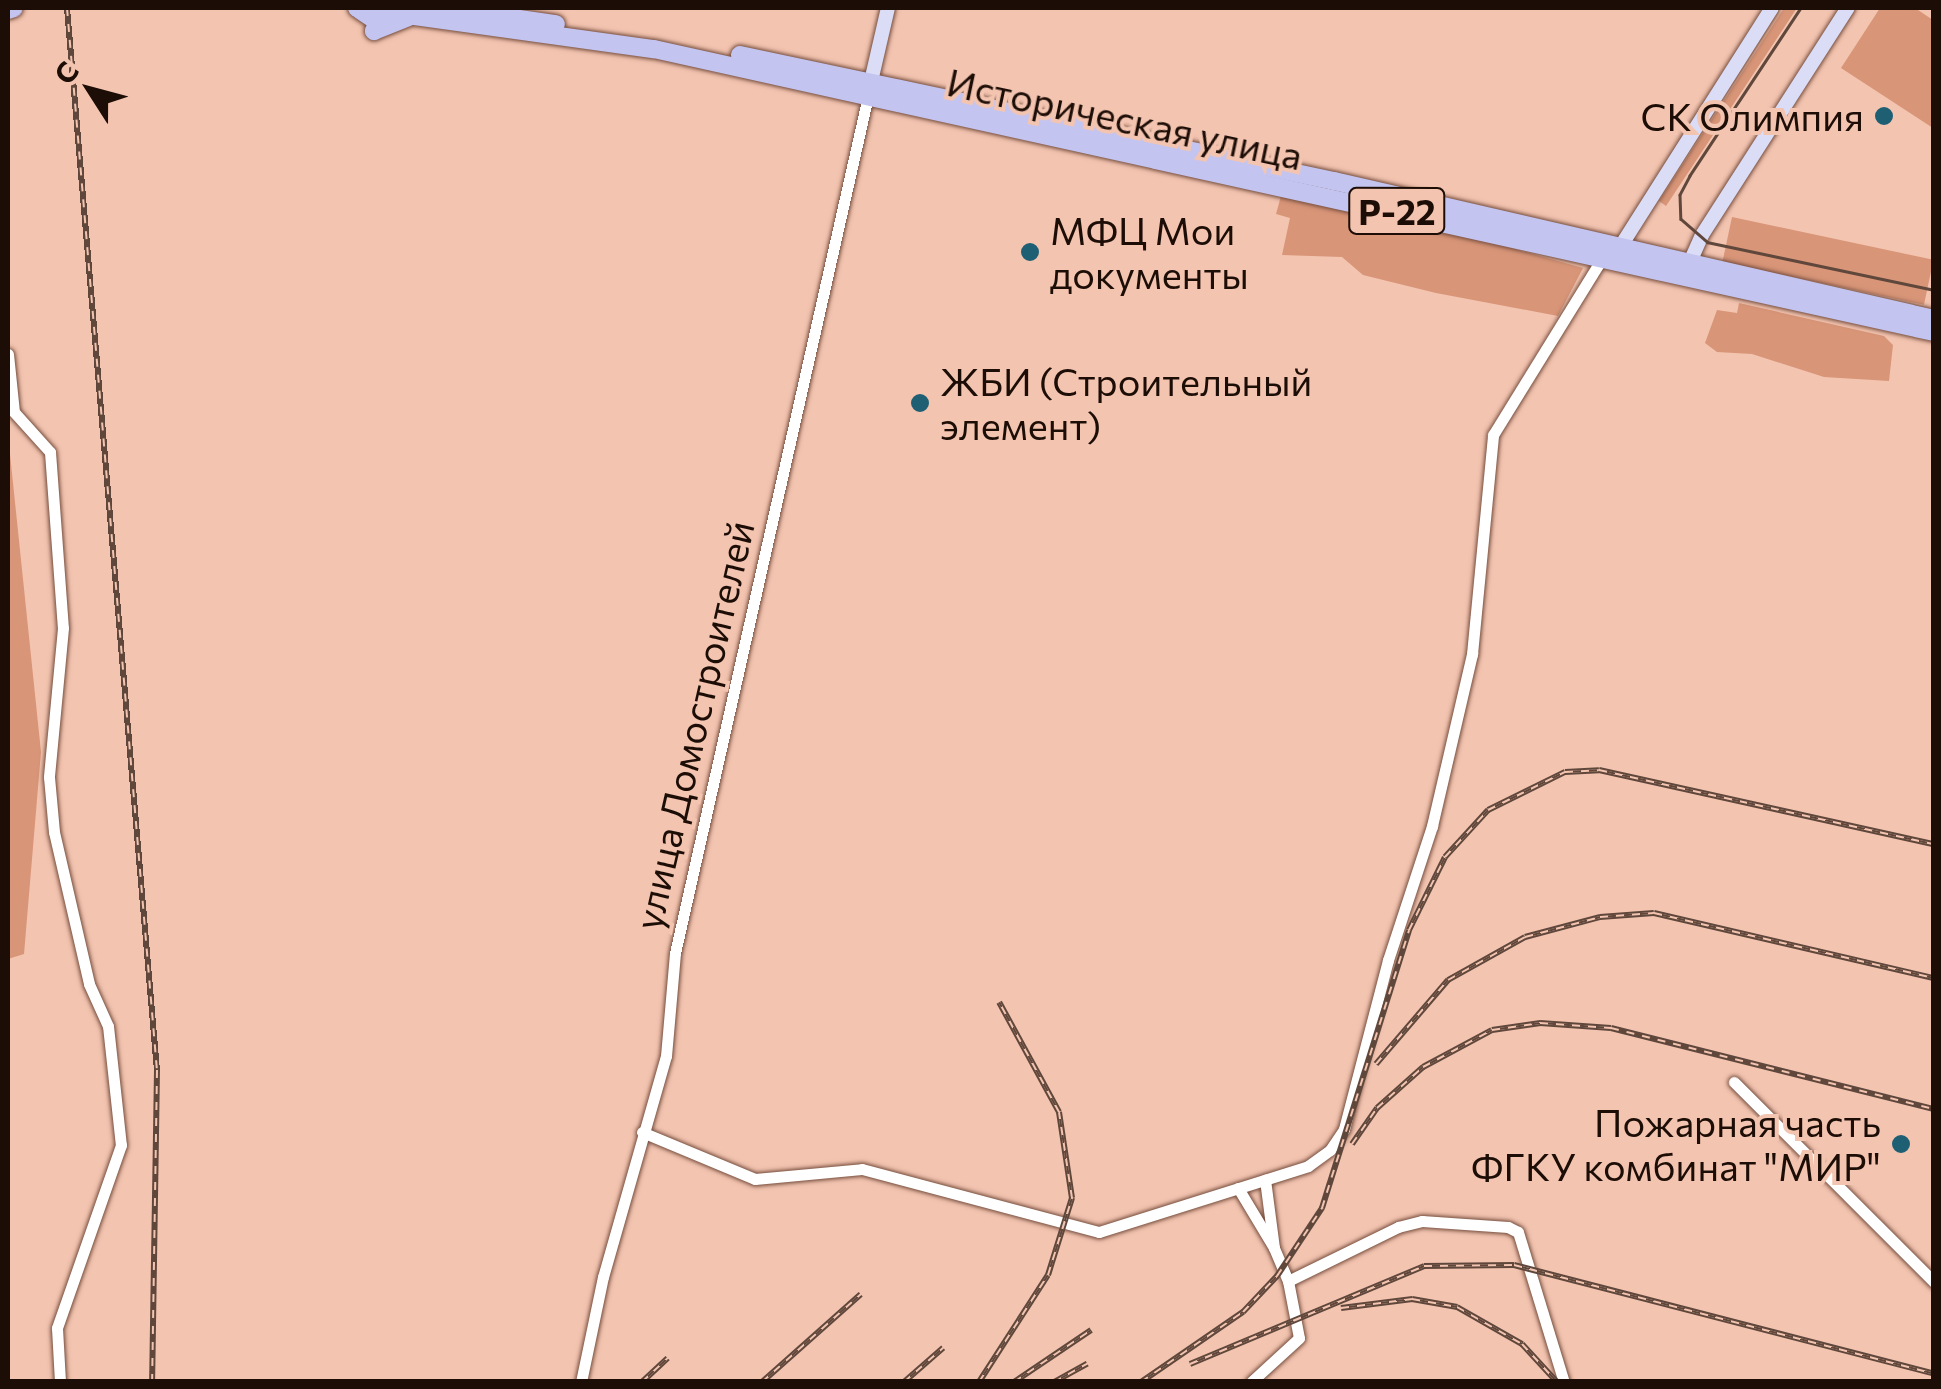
<!DOCTYPE html>
<meta charset="utf-8">
<style>
body{margin:0}
#map{position:relative;width:1941px;height:1389px;overflow:hidden;background:#f3c4b0;font-family:Commissioner,sans-serif}
div>[style]{position:absolute}
.green>*{inset:0;background:#d89578;transform-origin:0 0}
.roads{filter:drop-shadow(0 0 2px #754d3d) drop-shadow(0 0 2px #754d3d)}
.minor>*{height:11px;margin:-5.5px;padding:0 5.5px;transform-origin:5.5px;border-radius:5.5px;background:#fff}
.major>*{height:14px;margin:-7px;padding:0 7px;transform-origin:7px;border-radius:7px;background:#dbdcf6}
.highway>*{height:18px;margin:-9px;padding:0 9px;transform-origin:9px;border-radius:9px;background:#c3c4f0}
.tram>*{height:2.5px;margin:-1.25px;padding:0 1.25px;transform-origin:1.25px;border-radius:1.25px;background:#60473b}
.rail>*{height:6px;margin-top:-3px;transform-origin:0;background:repeating-linear-gradient(90deg,#f3c4b0 0 8px,#60473b 0 16px);box-sizing:border-box;border-block:2px solid #60473b}
.dots>*{width:28px;height:28px;translate:-50% -50%;box-sizing:border-box;border:5px solid #f3c4b0;border-radius:50%}
span{translate:-50% -50%;white-space:nowrap;text-align:center;line-height:1.15;-webkit-text-stroke:8px #f3c4b0;paint-order:stroke}
.shield-label span{padding:2px 8px;background:#f3c4b0;border:2px solid;border-radius:8px;-webkit-text-stroke-width:0}
.shield-label{font-size:35px;color:#1c0d06;font-weight:700}
.poi-label{font-size:38px;color:#1c0d06}
.right{translate:-100% -50%;text-align:right}
.left{translate:0 -50%;text-align:left}
.street-label{font-size:38px;color:#1c0d06}
.frame{position:absolute;inset:0;border:10px solid #1c0d06;pointer-events:none}
.north{position:absolute;left:40px;top:40px;width:100px;height:100px;-webkit-text-stroke:8px #f3c4b0;paint-order:stroke;rotate:306deg;font-size:28px;font-weight:700;line-height:40px;text-align:center;color:#1c0d06}
.north::after{content:'';display:block;margin:auto;width:35px;height:45px;background:#1c0d06;clip-path:polygon(50% 0,100% 100%,50% 72%,0 100%)}
</style>
<div id="map">
<div class="green">
<div style="clip-path:polygon(1784px 8px,1797px 8px,1666px 206px,1659px 201px)"></div>
<div style="clip-path:polygon(1880px 8px,1915px 8px,1933px 20px,1933px 128px,1841px 68px)"></div>
<div style="clip-path:polygon(1281px 196px,1504px 246px,1583px 268px,1558px 316px,1436px 293px,1363px 275px,1342px 257px,1282px 255px,1290px 218px,1276px 214px)"></div>
<div style="left:1732px;top:217px;width:206px;height:46px;rotate:12deg"></div>
<div style="clip-path:polygon(1739px 303px,1884px 336px,1893px 345px,1889px 381px,1824px 377px,1752px 354px,1717px 352px,1705px 343px,1717px 310px,1737px 313px)"></div>
<div style="clip-path:polygon(8px 435px,41px 752px,24px 954px,8px 959px)"></div>
</div>
<div class="roads">
<div class="minor">
<div style="left:8px;top:354px;width:58px;rotate:84.1deg"></div>
<div style="left:14px;top:412px;width:54px;rotate:48deg"></div>
<div style="left:50px;top:452px;width:176px;rotate:85.8deg"></div>
<div style="left:63px;top:628px;width:150px;rotate:95.4deg"></div>
<div style="left:49px;top:777px;width:55px;rotate:84.8deg"></div>
<div style="left:54px;top:832px;width:156px;rotate:77deg"></div>
<div style="left:89px;top:984px;width:46px;rotate:65.7deg"></div>
<div style="left:108px;top:1026px;width:120px;rotate:83.8deg"></div>
<div style="left:121px;top:1145px;width:194px;rotate:109.3deg"></div>
<div style="left:57px;top:1328px;width:54px;rotate:86.8deg"></div>
<div style="left:1734px;top:1082px;width:283px;rotate:45deg"></div>
<div style="left:642px;top:1132px;width:122px;rotate:22.6deg"></div>
<div style="left:755px;top:1179px;width:107px;rotate:-5.3deg"></div>
<div style="left:862px;top:1169px;width:245px;rotate:14.9deg"></div>
<div style="left:1099px;top:1232px;width:219px;rotate:-17.5deg"></div>
<div style="left:1308px;top:1166px;width:27px;rotate:-36deg"></div>
<div style="left:1330px;top:1150px;width:25px;rotate:-56deg"></div>
<div style="left:1344px;top:1129px;width:175px;rotate:-75.4deg"></div>
<div style="left:1388px;top:960px;width:141px;rotate:-71.8deg"></div>
<div style="left:1432px;top:826px;width:177px;rotate:-76.9deg"></div>
<div style="left:1472px;top:654px;width:220px;rotate:-84.5deg"></div>
<div style="left:1493px;top:435px;width:209px;rotate:-58.3deg"></div>
<div style="left:1238px;top:1188px;width:70px;rotate:59deg"></div>
<div style="left:1274px;top:1248px;width:69px;rotate:-97.5deg"></div>
<div style="left:1288px;top:1281px;width:123px;rotate:-26.1deg"></div>
<div style="left:1398px;top:1227px;width:25px;rotate:-14deg"></div>
<div style="left:1422px;top:1221px;width:86px;rotate:4deg"></div>
<div style="left:1508px;top:1227px;width:11px;rotate:27deg"></div>
<div style="left:1518px;top:1232px;width:157px;rotate:73deg"></div>
<div style="left:581px;top:1382px;width:107px;rotate:-78.2deg"></div>
<div style="left:603px;top:1277px;width:230px;rotate:-74.1deg"></div>
<div style="left:666px;top:1056px;width:103px;rotate:-85deg"></div>
<div style="left:675px;top:953px;width:878px;rotate:-77.31deg"></div>
<div style="left:1251px;top:1382px;width:65px;rotate:-42.5deg"></div>
<div style="left:1299px;top:1338px;width:58px;rotate:-100.9deg"></div>
<div style="left:1288px;top:1281px;width:36px;rotate:-113deg"></div>
</div>
<div class="major">
<div style="left:869px;top:90px;width:84px;rotate:-77deg"></div>
<div style="left:1617px;top:252px;width:289px;rotate:-57.6deg"></div>
<div style="left:1686px;top:271px;width:39px;rotate:-66deg"></div>
<div style="left:1702px;top:235px;width:270px;rotate:-57.3deg"></div>
</div>
<div class="highway">
<div style="left:357px;top:8px;width:300px;rotate:7.9deg"></div>
<div style="left:654px;top:49px;width:1311px;rotate:12.47deg"></div>
<div style="left:443px;top:8px;width:114px;rotate:8.1deg"></div>
<div style="left:8px;top:10px;width:6px;rotate:-18deg"></div>
<div style="left:360px;top:10px;width:22px;rotate:34deg"></div>
<div style="left:378px;top:22px;width:10px;rotate:114deg"></div>
<div style="left:374px;top:31px;width:37px;rotate:-22deg"></div>
<div style="left:740px;top:55px;width:607px;rotate:11.98deg"></div>
<div style="left:1334px;top:181px;width:616px;rotate:12.95deg"></div>
</div>
</div>
<div class="tram">
<div style="left:1801px;top:8px;width:201px;rotate:123.5deg"></div>
<div style="left:1690px;top:176px;width:21px;rotate:118deg"></div>
<div style="left:1680px;top:195px;width:24px;rotate:88deg"></div>
<div style="left:1681px;top:219px;width:35px;rotate:41deg"></div>
<div style="left:1707px;top:242px;width:232px;rotate:11.9deg"></div>
</div>
<div class="rail">
<div style="left:67px;top:8px;width:1066px;rotate:85.16deg"></div>
<div style="left:157px;top:1070px;width:312px;rotate:90.9deg"></div>
<div style="left:1376px;top:1064px;width:111px;rotate:-49.4deg"></div>
<div style="left:1448px;top:980px;width:88px;rotate:-29.2deg"></div>
<div style="left:1525px;top:937px;width:78px;rotate:-14.9deg"></div>
<div style="left:1600px;top:917px;width:54px;rotate:-4.2deg"></div>
<div style="left:1654px;top:913px;width:287px;rotate:13.1deg"></div>
<div style="left:1352px;top:1144px;width:44px;rotate:-55.2deg"></div>
<div style="left:1377px;top:1108px;width:62px;rotate:-41.7deg"></div>
<div style="left:1423px;top:1067px;width:78px;rotate:-28.2deg"></div>
<div style="left:1492px;top:1030px;width:49px;rotate:-8.3deg"></div>
<div style="left:1540px;top:1023px;width:71px;rotate:4deg"></div>
<div style="left:1611px;top:1028px;width:333px;rotate:14.1deg"></div>
<div style="left:1341px;top:1308px;width:72px;rotate:-7.2deg"></div>
<div style="left:1412px;top:1299px;width:46px;rotate:10.1deg"></div>
<div style="left:1457px;top:1307px;width:75px;rotate:29.6deg"></div>
<div style="left:1522px;top:1344px;width:52px;rotate:47.4deg"></div>
<div style="left:1190px;top:1364px;width:254px;rotate:-22.7deg"></div>
<div style="left:1424px;top:1266px;width:90px;rotate:-0.6deg"></div>
<div style="left:1514px;top:1265px;width:434px;rotate:14.5deg"></div>
<div style="left:642px;top:1382px;width:35px;rotate:-43deg"></div>
<div style="left:762px;top:1382px;width:132px;rotate:-41.6deg"></div>
<div style="left:904px;top:1382px;width:52px;rotate:-41.1deg"></div>
<div style="left:979px;top:1382px;width:127px;rotate:-57.2deg"></div>
<div style="left:1048px;top:1275px;width:81px;rotate:-72.7deg"></div>
<div style="left:1072px;top:1198px;width:87px;rotate:-98.6deg"></div>
<div style="left:1059px;top:1112px;width:125px;rotate:-118.6deg"></div>
<div style="left:1014px;top:1382px;width:93px;rotate:-34deg"></div>
<div style="left:1054px;top:1382px;width:38px;rotate:-29deg"></div>
<div style="left:1141px;top:1382px;width:124px;rotate:-34.5deg"></div>
<div style="left:1243px;top:1312px;width:50px;rotate:-46.6deg"></div>
<div style="left:1277px;top:1276px;width:82px;rotate:-56.5deg"></div>
<div style="left:1322px;top:1208px;width:291px;rotate:-72.6deg"></div>
<div style="left:1409px;top:930px;width:81px;rotate:-63.7deg"></div>
<div style="left:1445px;top:857px;width:64px;rotate:-47.5deg"></div>
<div style="left:1488px;top:810px;width:86px;rotate:-26.3deg"></div>
<div style="left:1565px;top:772px;width:34px;rotate:-3deg"></div>
<div style="left:1599px;top:770px;width:343px;rotate:12.5deg"></div>
</div>
<div class="dots">
<div style="left:1884px;top:116px;background:#1e5f74"></div>
<div style="left:1030px;top:252px;background:#1e5f74"></div>
<div style="left:920px;top:403px;background:#1e5f74"></div>
<div style="left:1901px;top:1144px;background:#1e5f74"></div>
</div>
<div class="shield-label">
<span style="left:1397px;top:211px">Р-22</span>
</div>
<div class="poi-label">
<span class="right" style="left:1864px;top:116px">СК Олимпия</span>
<span class="left" style="left:1050px;top:252px">МФЦ Мои<br>документы</span>
<span class="left" style="left:940px;top:403px">ЖБИ (Строительный<br>элемент)</span>
<span class="right" style="left:1881px;top:1144px">Пожарная часть<br>ФГКУ комбинат "МИР"</span>
</div>
<div class="street-label">
<span style="left:1125px;top:118px;rotate:12deg">Историческая улица</span>
<span style="left:693px;top:725px;rotate:-77deg">улица Домостроителей</span>
</div>
<div class="frame"></div>
<div class="north">С</div>
</div>
